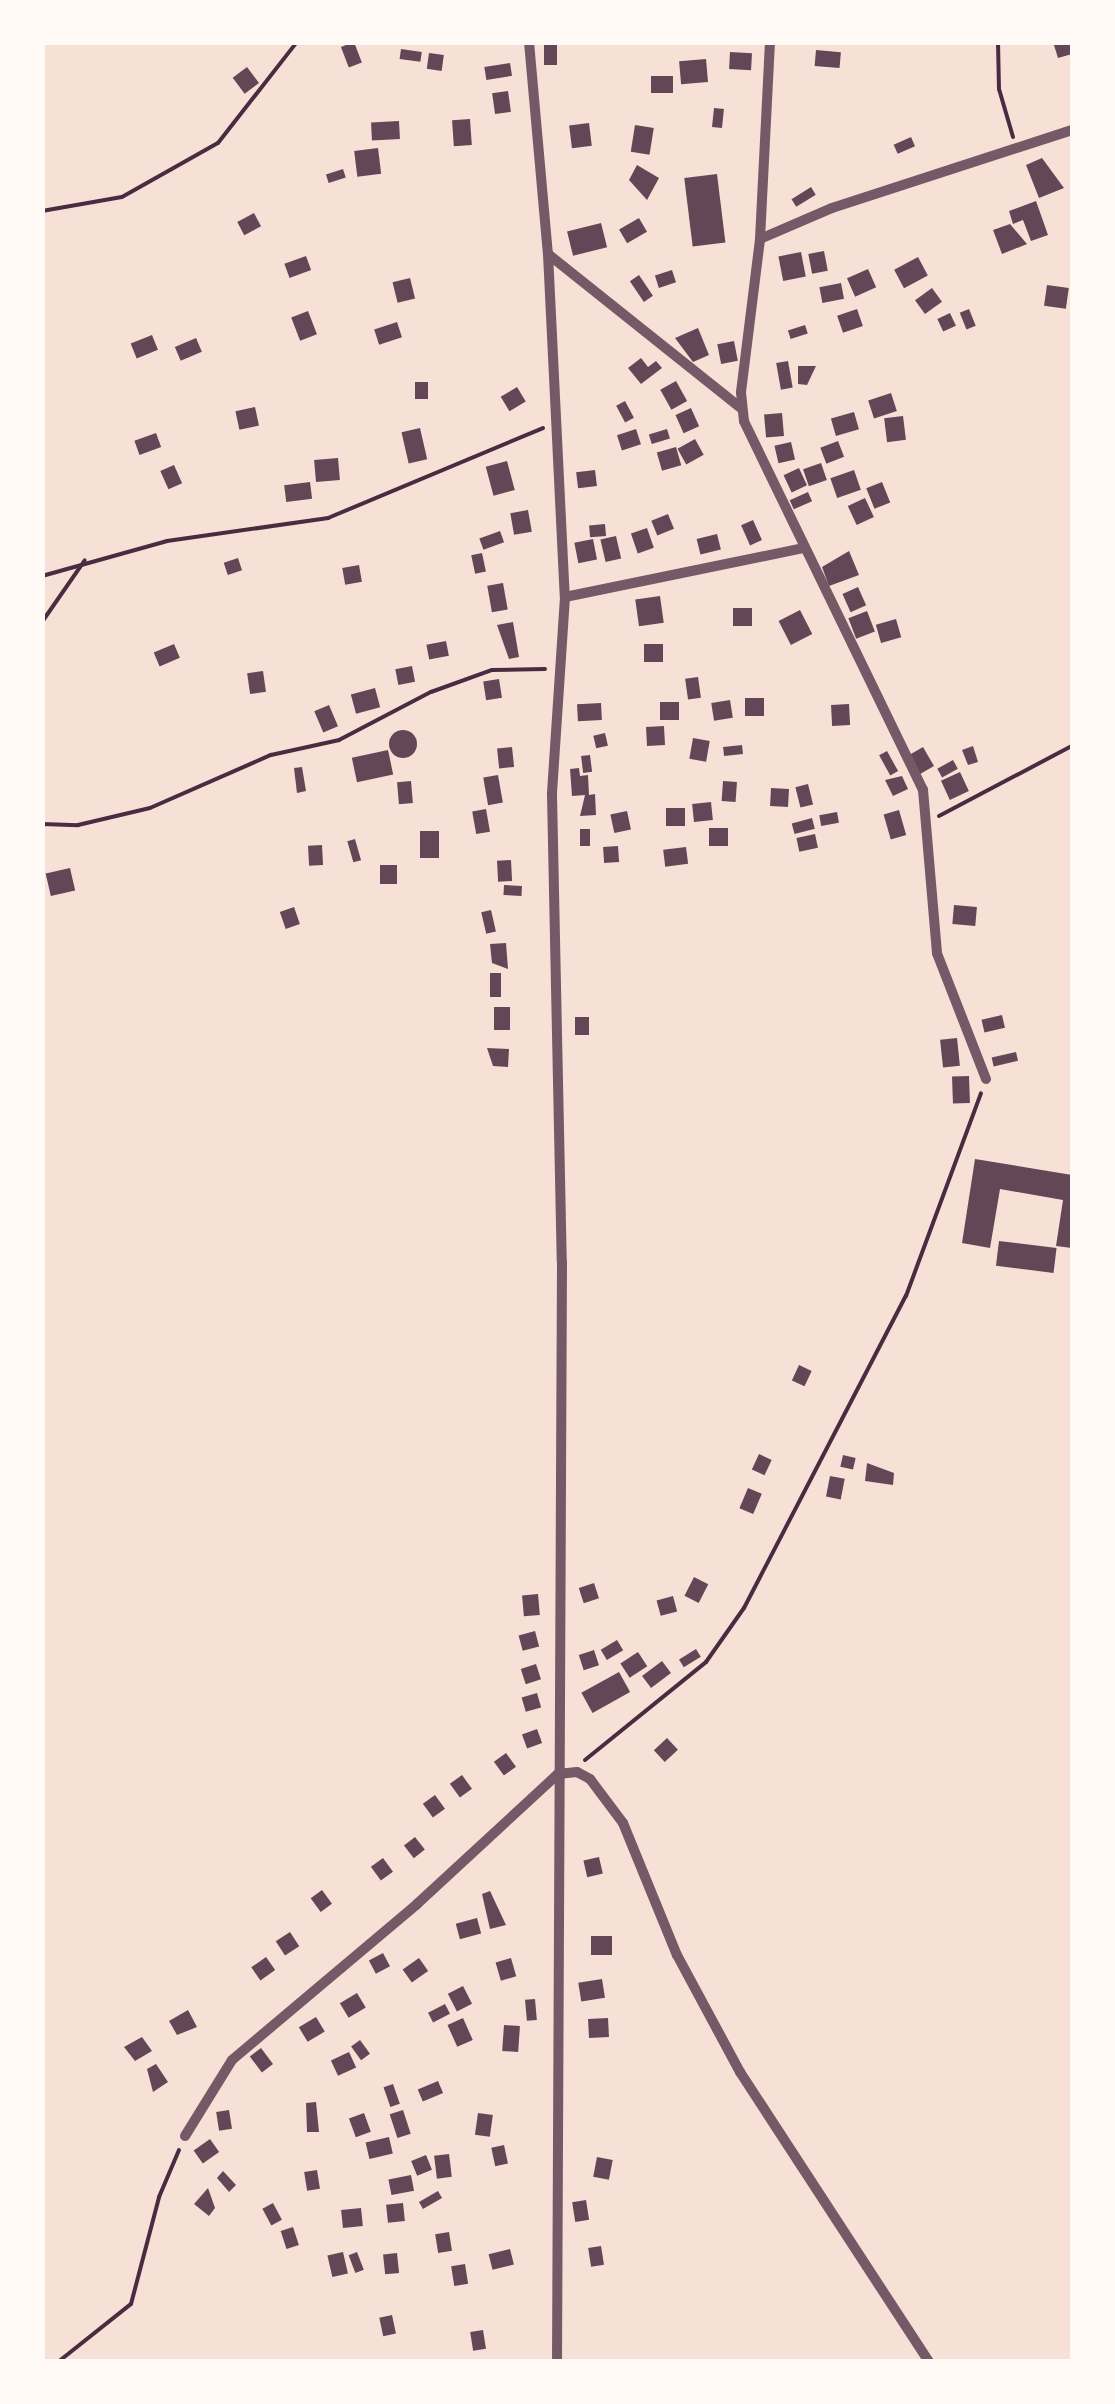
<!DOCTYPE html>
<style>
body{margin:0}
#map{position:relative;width:1115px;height:2404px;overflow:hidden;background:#f7e1d7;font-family:Barlow,sans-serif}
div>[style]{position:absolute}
.building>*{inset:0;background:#644757;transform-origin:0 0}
.round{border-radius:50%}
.path>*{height:4px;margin:-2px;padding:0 2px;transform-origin:2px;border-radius:2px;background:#4a2c40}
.minor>*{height:10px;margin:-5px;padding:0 5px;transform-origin:5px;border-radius:5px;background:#755966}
span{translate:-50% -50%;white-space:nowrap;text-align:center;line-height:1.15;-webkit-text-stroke:8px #fffaf5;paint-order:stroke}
.frame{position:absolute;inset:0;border:45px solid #fffaf5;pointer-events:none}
</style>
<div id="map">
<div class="building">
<div style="left:354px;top:42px;width:22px;height:14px;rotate:69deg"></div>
<div style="left:544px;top:42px;width:13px;height:23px"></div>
<div style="clip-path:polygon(1053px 42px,1072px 42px,1072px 54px,1058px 58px)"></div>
<div style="left:401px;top:49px;width:21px;height:10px;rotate:8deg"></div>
<div style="left:816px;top:50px;width:25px;height:16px;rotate:5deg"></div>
<div style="left:730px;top:52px;width:22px;height:17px;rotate:3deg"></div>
<div style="left:429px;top:53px;width:15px;height:16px;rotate:8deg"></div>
<div style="left:706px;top:59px;width:23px;height:27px;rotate:85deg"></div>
<div style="left:510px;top:63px;width:13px;height:26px;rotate:81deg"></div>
<div style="left:247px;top:67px;width:20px;height:18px;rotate:53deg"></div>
<div style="left:673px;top:76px;width:17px;height:22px;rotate:90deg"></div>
<div style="left:508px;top:91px;width:21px;height:16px;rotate:82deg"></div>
<div style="left:714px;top:108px;width:10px;height:19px;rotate:6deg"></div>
<div style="left:470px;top:119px;width:26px;height:18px;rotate:86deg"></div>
<div style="left:399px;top:121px;width:18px;height:28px;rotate:87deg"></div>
<div style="left:589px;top:123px;width:23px;height:20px;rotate:83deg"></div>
<div style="left:635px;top:125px;width:19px;height:27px;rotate:9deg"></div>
<div style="left:911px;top:137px;width:10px;height:19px;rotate:66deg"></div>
<div style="left:378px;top:148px;width:26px;height:24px;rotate:83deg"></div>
<div style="clip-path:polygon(1042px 158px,1064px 188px,1039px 198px,1026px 165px)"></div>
<div style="clip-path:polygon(637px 165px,659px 178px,647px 200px,629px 180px)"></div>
<div style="left:343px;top:169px;width:9px;height:18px;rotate:72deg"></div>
<div style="left:717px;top:174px;width:69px;height:33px;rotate:83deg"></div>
<div style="left:811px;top:187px;width:9px;height:23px;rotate:58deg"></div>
<div style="clip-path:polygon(1036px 201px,1048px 235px,1031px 241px,1023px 220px,1013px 224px,1009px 211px)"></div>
<div style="left:254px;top:213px;width:15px;height:19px;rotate:62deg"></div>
<div style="left:639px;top:218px;width:16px;height:23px;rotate:60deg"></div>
<div style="left:601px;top:223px;width:25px;height:35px;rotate:76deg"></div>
<div style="clip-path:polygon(1010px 224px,1027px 244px,1002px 254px,993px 230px)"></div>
<div style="left:824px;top:251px;width:20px;height:16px;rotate:79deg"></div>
<div style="left:801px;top:252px;width:25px;height:23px;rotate:79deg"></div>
<div style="left:306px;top:256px;width:15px;height:23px;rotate:70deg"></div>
<div style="left:918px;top:257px;width:21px;height:27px;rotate:62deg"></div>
<div style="left:868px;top:269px;width:20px;height:23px;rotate:66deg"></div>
<div style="left:672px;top:270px;width:13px;height:18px;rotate:72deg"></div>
<div style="left:639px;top:275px;width:25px;height:11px;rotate:56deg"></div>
<div style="left:410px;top:278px;width:21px;height:18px;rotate:76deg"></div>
<div style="left:841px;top:283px;width:16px;height:22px;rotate:79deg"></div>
<div style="left:1047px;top:285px;width:22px;height:21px;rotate:8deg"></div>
<div style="left:932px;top:288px;width:17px;height:21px;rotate:54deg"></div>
<div style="left:857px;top:309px;width:18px;height:21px;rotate:71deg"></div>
<div style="left:969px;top:309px;width:18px;height:10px;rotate:68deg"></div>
<div style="left:308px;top:311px;width:25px;height:18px;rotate:69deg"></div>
<div style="left:950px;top:313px;width:14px;height:14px;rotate:65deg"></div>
<div style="left:397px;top:322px;width:16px;height:24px;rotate:72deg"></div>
<div style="left:805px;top:325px;width:9px;height:18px;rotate:72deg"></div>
<div style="clip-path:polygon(698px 328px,709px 355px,693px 362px,675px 338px)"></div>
<div style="left:152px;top:335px;width:16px;height:23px;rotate:68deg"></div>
<div style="left:196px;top:338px;width:15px;height:23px;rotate:67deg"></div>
<div style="left:734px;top:341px;width:20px;height:17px;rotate:79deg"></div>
<div style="clip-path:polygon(641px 358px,648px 367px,656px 361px,662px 368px,641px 384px,628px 368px)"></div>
<div style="left:788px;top:361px;width:27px;height:12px;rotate:80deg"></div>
<div style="clip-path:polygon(798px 366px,816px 366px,807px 385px,798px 384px)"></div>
<div style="left:676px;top:381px;width:23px;height:18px;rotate:61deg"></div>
<div style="left:415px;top:382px;width:13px;height:17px"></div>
<div style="left:517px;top:387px;width:17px;height:19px;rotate:59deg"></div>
<div style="left:891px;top:393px;width:19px;height:24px;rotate:72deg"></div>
<div style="left:625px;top:401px;width:19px;height:10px;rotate:62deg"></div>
<div style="left:255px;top:407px;width:19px;height:20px;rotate:78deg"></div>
<div style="left:691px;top:408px;width:20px;height:17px;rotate:66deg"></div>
<div style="left:854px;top:412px;width:18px;height:24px;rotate:74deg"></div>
<div style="left:782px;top:413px;width:23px;height:18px;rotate:85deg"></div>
<div style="left:903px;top:416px;width:24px;height:19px;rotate:83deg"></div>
<div style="left:420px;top:428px;width:32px;height:19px;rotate:77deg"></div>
<div style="left:636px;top:429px;width:16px;height:20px;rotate:72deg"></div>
<div style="left:667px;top:429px;width:10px;height:19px;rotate:73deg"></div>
<div style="left:156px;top:433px;width:15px;height:23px;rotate:70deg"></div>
<div style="left:695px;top:439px;width:18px;height:20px;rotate:61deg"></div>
<div style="left:838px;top:441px;width:17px;height:19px;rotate:69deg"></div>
<div style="left:791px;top:442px;width:18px;height:17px;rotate:77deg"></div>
<div style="left:676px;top:447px;width:19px;height:20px;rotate:74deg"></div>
<div style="left:338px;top:458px;width:22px;height:24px;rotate:85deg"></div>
<div style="left:507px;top:461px;width:30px;height:22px;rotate:75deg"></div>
<div style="left:821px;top:463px;width:18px;height:19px;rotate:71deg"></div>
<div style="left:174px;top:465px;width:20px;height:15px;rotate:66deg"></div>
<div style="left:799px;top:468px;width:19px;height:17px;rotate:65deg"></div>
<div style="left:595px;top:470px;width:16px;height:19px;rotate:83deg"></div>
<div style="left:854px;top:470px;width:21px;height:25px;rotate:71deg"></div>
<div style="left:310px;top:482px;width:17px;height:26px;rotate:83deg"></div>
<div style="left:882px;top:482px;width:22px;height:17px;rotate:68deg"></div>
<div style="left:808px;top:492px;width:10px;height:20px;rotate:66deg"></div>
<div style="left:865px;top:498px;width:21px;height:19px;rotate:65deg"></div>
<div style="left:528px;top:510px;width:22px;height:18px;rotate:80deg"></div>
<div style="left:668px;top:514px;width:16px;height:18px;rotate:68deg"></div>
<div style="left:753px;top:520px;width:22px;height:13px;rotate:66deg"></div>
<div style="left:605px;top:524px;width:12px;height:16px;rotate:85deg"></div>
<div style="left:647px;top:528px;width:21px;height:17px;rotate:71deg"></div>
<div style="left:500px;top:531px;width:12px;height:22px;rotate:70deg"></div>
<div style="left:717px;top:534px;width:16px;height:21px;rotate:76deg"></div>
<div style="left:616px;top:536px;width:23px;height:16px;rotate:77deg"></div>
<div style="left:593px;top:539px;width:21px;height:19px;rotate:79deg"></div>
<div style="clip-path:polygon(849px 551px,859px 575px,829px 586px,822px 567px)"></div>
<div style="left:482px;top:553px;width:19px;height:11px;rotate:78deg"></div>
<div style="left:238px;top:558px;width:13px;height:15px;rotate:72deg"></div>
<div style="left:359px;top:565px;width:17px;height:17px;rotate:80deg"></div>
<div style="left:503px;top:583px;width:27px;height:16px;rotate:80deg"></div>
<div style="left:858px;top:587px;width:20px;height:17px;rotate:66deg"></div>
<div style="left:660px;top:596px;width:27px;height:25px;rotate:82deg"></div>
<div style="left:733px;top:608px;width:19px;height:18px"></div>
<div style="left:800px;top:610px;width:27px;height:24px;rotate:63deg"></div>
<div style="left:867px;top:611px;width:22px;height:20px;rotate:69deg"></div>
<div style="left:896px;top:619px;width:19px;height:21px;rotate:74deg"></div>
<div style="clip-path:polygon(513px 622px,519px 657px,509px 659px,497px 625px)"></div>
<div style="left:446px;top:641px;width:15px;height:20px;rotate:79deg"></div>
<div style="left:174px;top:644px;width:15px;height:22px;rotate:67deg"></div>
<div style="left:644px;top:644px;width:19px;height:18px"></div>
<div style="left:412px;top:666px;width:16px;height:17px;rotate:79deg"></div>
<div style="left:263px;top:671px;width:21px;height:16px;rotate:82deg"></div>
<div style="left:698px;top:677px;width:21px;height:13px;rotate:82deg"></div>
<div style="left:499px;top:679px;width:19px;height:16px;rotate:81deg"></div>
<div style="left:375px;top:688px;width:20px;height:25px;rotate:75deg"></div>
<div style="left:745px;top:698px;width:19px;height:18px"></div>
<div style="left:730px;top:700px;width:18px;height:19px;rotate:81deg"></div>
<div style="left:660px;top:702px;width:19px;height:18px"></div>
<div style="left:601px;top:703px;width:17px;height:24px;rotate:87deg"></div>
<div style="left:849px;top:704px;width:21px;height:18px;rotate:87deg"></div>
<div style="left:329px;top:705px;width:23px;height:16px;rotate:67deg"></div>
<div style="left:664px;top:726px;width:19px;height:18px;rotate:87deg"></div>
<div class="round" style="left:389px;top:730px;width:28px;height:28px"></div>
<div style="left:605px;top:733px;width:13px;height:12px;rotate:77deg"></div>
<div style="left:693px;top:738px;width:17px;height:21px;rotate:10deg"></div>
<div style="left:742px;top:745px;width:9px;height:19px;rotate:84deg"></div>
<div style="clip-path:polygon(973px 746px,978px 762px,968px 765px,962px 750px)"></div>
<div style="left:512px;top:747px;width:20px;height:15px;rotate:84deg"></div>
<div style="left:923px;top:747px;width:22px;height:16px;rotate:60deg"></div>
<div style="left:388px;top:750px;width:25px;height:37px;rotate:78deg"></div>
<div style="left:887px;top:751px;width:23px;height:9px;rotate:61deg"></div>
<div style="left:590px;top:755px;width:17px;height:9px;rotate:83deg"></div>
<div style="left:953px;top:760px;width:10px;height:18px;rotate:61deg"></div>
<div style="clip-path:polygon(302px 767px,306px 791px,297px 793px,294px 768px)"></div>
<div style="clip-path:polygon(579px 768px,580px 776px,588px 775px,589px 795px,595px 794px,596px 815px,580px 816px,585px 795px,572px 796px,570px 769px)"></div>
<div style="left:960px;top:772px;width:21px;height:21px;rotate:65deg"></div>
<div style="left:498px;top:775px;width:28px;height:15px;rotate:80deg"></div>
<div style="clip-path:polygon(902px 776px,908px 789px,893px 796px,885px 780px)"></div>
<div style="left:411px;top:781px;width:22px;height:14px;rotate:85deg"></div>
<div style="left:723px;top:781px;width:14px;height:20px;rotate:4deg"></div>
<div style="left:808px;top:784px;width:21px;height:13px;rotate:76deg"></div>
<div style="left:771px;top:788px;width:18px;height:18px;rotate:3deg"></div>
<div style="left:711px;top:802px;width:18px;height:19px;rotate:84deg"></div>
<div style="left:666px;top:808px;width:19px;height:18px"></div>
<div style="left:486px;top:809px;width:23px;height:14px;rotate:80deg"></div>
<div style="left:899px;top:810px;width:26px;height:16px;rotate:74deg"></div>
<div style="left:627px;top:811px;width:19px;height:17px;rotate:78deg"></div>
<div style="left:837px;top:812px;width:11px;height:18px;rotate:80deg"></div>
<div style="left:812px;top:818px;width:11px;height:21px;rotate:75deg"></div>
<div style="left:709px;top:828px;width:19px;height:18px"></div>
<div style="left:580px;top:829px;width:10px;height:17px"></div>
<div style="left:420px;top:831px;width:19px;height:27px"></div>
<div style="left:815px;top:834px;width:14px;height:19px;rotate:78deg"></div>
<div style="left:355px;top:839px;width:22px;height:8px;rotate:74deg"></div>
<div style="left:322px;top:845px;width:20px;height:14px;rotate:87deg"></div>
<div style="left:618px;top:846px;width:16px;height:15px;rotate:86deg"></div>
<div style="left:686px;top:847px;width:17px;height:23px;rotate:83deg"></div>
<div style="left:511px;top:860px;width:21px;height:14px;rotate:87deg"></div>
<div style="left:380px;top:865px;width:17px;height:19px"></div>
<div style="left:70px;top:868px;width:23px;height:25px;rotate:77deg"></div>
<div style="left:504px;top:885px;width:18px;height:10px;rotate:3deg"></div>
<div style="left:954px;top:905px;width:23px;height:19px;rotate:5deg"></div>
<div style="left:294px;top:907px;width:18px;height:15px;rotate:71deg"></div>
<div style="left:491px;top:910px;width:22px;height:10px;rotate:77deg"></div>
<div style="clip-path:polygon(506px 943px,508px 969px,492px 963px,490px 944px)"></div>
<div style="left:490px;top:973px;width:11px;height:24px"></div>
<div style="left:494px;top:1007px;width:16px;height:23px"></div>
<div style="left:1002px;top:1015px;width:13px;height:21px;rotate:77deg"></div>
<div style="left:575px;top:1017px;width:14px;height:18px"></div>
<div style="left:957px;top:1038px;width:28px;height:17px;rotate:84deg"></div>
<div style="clip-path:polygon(487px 1048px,509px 1049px,508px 1067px,493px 1066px)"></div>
<div style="left:1016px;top:1052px;width:9px;height:25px;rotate:77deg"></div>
<div style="left:969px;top:1076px;width:27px;height:17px;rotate:88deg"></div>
<div style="clip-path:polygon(975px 1159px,1072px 1175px,1072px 1248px,1056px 1246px,1063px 1200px,1000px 1189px,990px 1248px,962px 1243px)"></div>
<div style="left:999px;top:1241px;width:58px;height:25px;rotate:7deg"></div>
<div style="left:799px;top:1365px;width:14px;height:17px;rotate:25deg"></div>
<div style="left:759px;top:1454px;width:14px;height:17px;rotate:25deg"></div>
<div style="left:843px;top:1455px;width:13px;height:12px;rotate:13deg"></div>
<div style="clip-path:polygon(867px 1463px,894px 1473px,893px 1485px,865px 1481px)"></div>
<div style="left:830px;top:1476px;width:15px;height:21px;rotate:11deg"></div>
<div style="left:748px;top:1488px;width:15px;height:22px;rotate:23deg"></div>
<div style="left:694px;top:1577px;width:16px;height:21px;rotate:27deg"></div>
<div style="left:594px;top:1583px;width:16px;height:16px;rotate:72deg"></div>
<div style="left:538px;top:1594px;width:21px;height:16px;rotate:85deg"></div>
<div style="left:673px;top:1596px;width:16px;height:17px;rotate:75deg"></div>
<div style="left:535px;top:1631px;width:16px;height:17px;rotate:75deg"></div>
<div style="left:617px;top:1640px;width:12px;height:19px;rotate:59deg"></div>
<div style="left:696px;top:1649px;width:9px;height:20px;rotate:58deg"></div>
<div style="left:594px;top:1650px;width:16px;height:16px;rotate:72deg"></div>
<div style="left:638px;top:1652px;width:17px;height:21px;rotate:57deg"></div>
<div style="left:662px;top:1661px;width:15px;height:25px;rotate:53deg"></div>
<div style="left:536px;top:1664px;width:16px;height:16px;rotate:72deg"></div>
<div style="left:619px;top:1672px;width:23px;height:43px;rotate:61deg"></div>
<div style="left:537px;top:1693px;width:15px;height:16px;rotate:74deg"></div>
<div style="left:537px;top:1729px;width:15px;height:16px;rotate:70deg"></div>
<div style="left:667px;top:1738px;width:16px;height:18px;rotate:47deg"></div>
<div style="left:506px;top:1753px;width:17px;height:15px;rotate:54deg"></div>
<div style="left:462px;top:1775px;width:17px;height:15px;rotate:54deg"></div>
<div style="left:435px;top:1795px;width:17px;height:15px;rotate:54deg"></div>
<div style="left:415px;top:1837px;width:16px;height:14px;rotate:52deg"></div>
<div style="left:599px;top:1857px;width:17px;height:16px;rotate:77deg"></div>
<div style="left:383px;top:1858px;width:17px;height:15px;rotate:54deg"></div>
<div style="left:322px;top:1890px;width:17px;height:14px;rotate:54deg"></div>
<div style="clip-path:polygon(490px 1891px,506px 1925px,490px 1929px,482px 1894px)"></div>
<div style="left:477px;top:1918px;width:16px;height:22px;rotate:75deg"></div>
<div style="left:290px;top:1932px;width:17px;height:17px;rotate:57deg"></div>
<div style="left:591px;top:1936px;width:21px;height:19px"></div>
<div style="left:383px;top:1953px;width:15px;height:16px;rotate:62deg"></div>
<div style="left:266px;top:1957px;width:16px;height:18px;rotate:55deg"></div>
<div style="left:419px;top:1958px;width:16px;height:20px;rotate:55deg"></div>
<div style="left:511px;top:1958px;width:19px;height:16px;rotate:74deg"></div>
<div style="left:602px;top:1979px;width:19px;height:24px;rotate:81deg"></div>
<div style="left:463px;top:1986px;width:20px;height:17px;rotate:63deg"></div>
<div style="left:357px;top:1993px;width:17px;height:20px;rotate:59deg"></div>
<div style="left:535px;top:1999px;width:21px;height:10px;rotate:85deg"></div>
<div style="left:445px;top:2004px;width:11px;height:19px;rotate:63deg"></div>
<div style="clip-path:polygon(188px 2010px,197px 2027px,177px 2035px,169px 2021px)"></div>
<div style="left:316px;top:2017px;width:17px;height:20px;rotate:59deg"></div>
<div style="left:463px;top:2018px;width:24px;height:17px;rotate:66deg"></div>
<div style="left:608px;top:2018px;width:19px;height:20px;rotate:87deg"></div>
<div style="left:504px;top:2025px;width:16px;height:26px;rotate:4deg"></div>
<div style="clip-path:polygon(142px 2037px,152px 2051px,135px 2061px,124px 2047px)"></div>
<div style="left:360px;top:2040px;width:17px;height:11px;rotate:54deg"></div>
<div style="left:261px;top:2048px;width:20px;height:14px;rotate:53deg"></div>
<div style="left:349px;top:2052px;width:17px;height:20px;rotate:65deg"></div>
<div style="clip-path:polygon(156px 2064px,168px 2082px,153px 2092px,147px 2069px)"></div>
<div style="left:438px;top:2081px;width:13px;height:22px;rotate:67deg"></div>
<div style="left:393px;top:2084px;width:21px;height:10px;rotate:71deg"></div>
<div style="clip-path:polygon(316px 2102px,319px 2132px,307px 2132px,306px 2103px)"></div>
<div style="left:229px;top:2110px;width:19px;height:13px;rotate:81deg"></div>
<div style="left:403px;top:2110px;width:25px;height:14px;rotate:72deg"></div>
<div style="left:364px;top:2113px;width:20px;height:16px;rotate:70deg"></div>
<div style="left:478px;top:2113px;width:15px;height:22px;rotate:8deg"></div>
<div style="left:389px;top:2137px;width:17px;height:24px;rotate:77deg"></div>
<div style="left:210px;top:2139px;width:16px;height:20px;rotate:55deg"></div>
<div style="left:504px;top:2145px;width:19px;height:13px;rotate:78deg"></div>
<div style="left:449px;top:2154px;width:23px;height:15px;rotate:83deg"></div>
<div style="left:426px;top:2155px;width:16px;height:16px;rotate:68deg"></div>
<div style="left:597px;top:2157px;width:16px;height:20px;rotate:11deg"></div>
<div style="left:317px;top:2170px;width:19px;height:13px;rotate:81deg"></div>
<div style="clip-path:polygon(223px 2171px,236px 2185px,229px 2192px,217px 2178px)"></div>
<div style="left:411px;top:2175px;width:16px;height:23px;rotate:79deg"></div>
<div style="clip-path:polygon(208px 2188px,215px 2208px,209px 2216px,194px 2204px)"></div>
<div style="left:438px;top:2191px;width:8px;height:22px;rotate:60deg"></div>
<div style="left:586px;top:2200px;width:20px;height:14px;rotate:81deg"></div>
<div style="left:273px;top:2203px;width:19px;height:12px;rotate:62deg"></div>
<div style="left:403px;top:2203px;width:18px;height:17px;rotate:84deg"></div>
<div style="left:361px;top:2208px;width:18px;height:20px;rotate:84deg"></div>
<div style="left:293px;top:2227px;width:19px;height:13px;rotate:72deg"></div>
<div style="left:449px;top:2232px;width:19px;height:14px;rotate:81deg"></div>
<div style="left:601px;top:2246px;width:19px;height:13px;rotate:81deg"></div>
<div style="left:510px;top:2249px;width:16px;height:22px;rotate:76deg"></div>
<div style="left:343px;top:2252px;width:22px;height:16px;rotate:77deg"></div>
<div style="left:357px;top:2252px;width:19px;height:9px;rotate:69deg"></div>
<div style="left:397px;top:2253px;width:20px;height:14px;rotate:84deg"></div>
<div style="left:465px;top:2264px;width:20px;height:14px;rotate:81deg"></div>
<div style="left:392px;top:2315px;width:19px;height:13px;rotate:78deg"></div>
<div style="left:483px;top:2330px;width:19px;height:13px;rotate:81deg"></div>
</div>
<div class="path">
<div style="left:998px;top:42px;width:47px;rotate:88.8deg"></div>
<div style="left:999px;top:89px;width:50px;rotate:73.7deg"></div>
<div style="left:42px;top:211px;width:81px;rotate:-9.9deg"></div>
<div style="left:122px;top:197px;width:110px;rotate:-29.4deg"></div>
<div style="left:218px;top:143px;width:128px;rotate:-52deg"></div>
<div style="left:42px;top:576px;width:130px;rotate:-15.6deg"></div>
<div style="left:167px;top:541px;width:163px;rotate:-8.1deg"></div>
<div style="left:328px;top:518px;width:233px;rotate:-22.7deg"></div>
<div style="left:42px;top:622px;width:75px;rotate:-55.3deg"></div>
<div style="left:939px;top:816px;width:150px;rotate:-27.8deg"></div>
<div style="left:42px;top:824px;width:36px;rotate:2deg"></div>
<div style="left:78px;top:825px;width:74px;rotate:-13.3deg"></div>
<div style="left:150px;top:808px;width:132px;rotate:-23.7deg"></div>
<div style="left:271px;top:755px;width:70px;rotate:-12.4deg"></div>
<div style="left:339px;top:740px;width:104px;rotate:-27.6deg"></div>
<div style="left:431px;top:692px;width:65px;rotate:-19.8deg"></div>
<div style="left:492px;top:670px;width:53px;rotate:-1.1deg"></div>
<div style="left:585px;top:1760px;width:156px;rotate:-39deg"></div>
<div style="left:706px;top:1662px;width:66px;rotate:-54.9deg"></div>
<div style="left:744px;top:1608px;width:352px;rotate:-62.6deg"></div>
<div style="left:906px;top:1296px;width:216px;rotate:-69.7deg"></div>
<div style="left:58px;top:2362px;width:93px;rotate:-38.5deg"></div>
<div style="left:131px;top:2304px;width:111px;rotate:-75.3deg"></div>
<div style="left:159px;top:2197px;width:51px;rotate:-66.9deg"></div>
</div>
<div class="minor">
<div style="left:529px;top:42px;width:213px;rotate:84.9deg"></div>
<div style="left:548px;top:254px;width:343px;rotate:87.2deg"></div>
<div style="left:565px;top:597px;width:198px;rotate:93.8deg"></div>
<div style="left:552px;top:795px;width:467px;rotate:88.8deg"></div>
<div style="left:562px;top:1262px;width:1100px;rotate:90.26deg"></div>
<div style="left:760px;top:239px;width:197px;rotate:-87.1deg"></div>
<div style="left:548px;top:254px;width:246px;rotate:38.6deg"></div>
<div style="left:565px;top:597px;width:243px;rotate:-11.6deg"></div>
<div style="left:986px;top:1079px;width:135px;rotate:-111.3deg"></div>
<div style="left:937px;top:953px;width:164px;rotate:-94.9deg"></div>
<div style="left:923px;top:790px;width:410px;rotate:-115.9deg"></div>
<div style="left:744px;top:421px;width:29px;rotate:-96deg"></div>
<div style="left:741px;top:392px;width:154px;rotate:-82.9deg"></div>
<div style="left:760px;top:239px;width:78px;rotate:-23.3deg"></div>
<div style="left:832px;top:208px;width:252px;rotate:-18deg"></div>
<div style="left:185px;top:2136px;width:89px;rotate:-58.3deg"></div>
<div style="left:232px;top:2060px;width:242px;rotate:-40.1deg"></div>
<div style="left:417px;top:1904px;width:192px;rotate:-42.7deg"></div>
<div style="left:558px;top:1774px;width:19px;rotate:-6deg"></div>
<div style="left:577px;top:1772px;width:15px;rotate:28deg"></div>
<div style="left:590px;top:1779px;width:55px;rotate:53.1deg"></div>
<div style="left:623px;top:1823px;width:143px;rotate:67.8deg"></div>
<div style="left:677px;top:1955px;width:133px;rotate:61.7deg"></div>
<div style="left:740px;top:2072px;width:346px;rotate:56.9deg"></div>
</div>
<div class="frame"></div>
</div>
